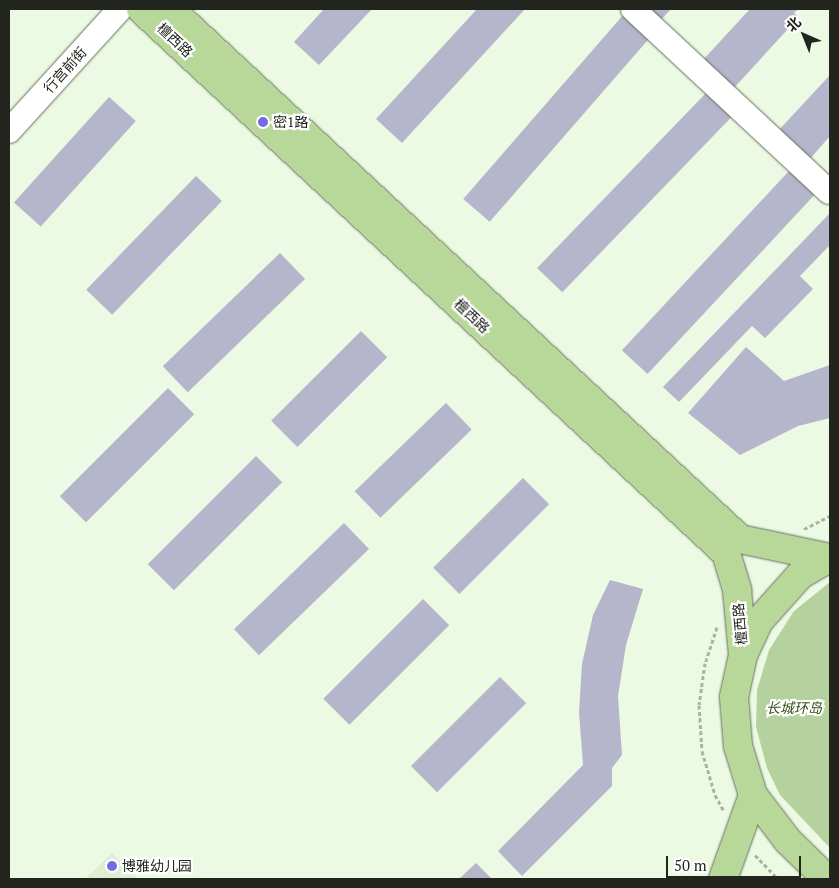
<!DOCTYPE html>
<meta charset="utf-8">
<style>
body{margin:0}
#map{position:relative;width:839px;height:888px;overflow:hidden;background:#ecf9e3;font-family:"PT Serif","Noto Sans SC",serif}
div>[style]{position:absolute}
.built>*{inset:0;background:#dfefd3}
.green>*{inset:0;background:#b5d29e}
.building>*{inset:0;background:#b5b5cb;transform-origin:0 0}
.path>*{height:3px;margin-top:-1.5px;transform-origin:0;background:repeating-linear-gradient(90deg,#aab4a3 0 4px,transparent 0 6.5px)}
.roads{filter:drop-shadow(0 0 1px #646f5c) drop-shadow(0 0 1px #646f5c)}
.minor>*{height:24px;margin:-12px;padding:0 12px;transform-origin:12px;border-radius:12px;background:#fff}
.major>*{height:28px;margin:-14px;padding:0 14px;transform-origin:14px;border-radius:14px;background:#b8d89a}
.dots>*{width:14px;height:14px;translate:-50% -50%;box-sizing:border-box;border:2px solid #fff;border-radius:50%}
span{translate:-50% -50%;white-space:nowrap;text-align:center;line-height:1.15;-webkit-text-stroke:4.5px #fff;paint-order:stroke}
.street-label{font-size:14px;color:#21251e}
.poi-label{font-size:14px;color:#21251e}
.left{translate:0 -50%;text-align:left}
.park-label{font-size:14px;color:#304d11;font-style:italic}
.frame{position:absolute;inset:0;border:10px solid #21251e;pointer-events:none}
.north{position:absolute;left:779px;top:10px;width:50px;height:50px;-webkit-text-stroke:4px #fff;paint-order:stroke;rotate:316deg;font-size:14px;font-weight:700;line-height:20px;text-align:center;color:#21251e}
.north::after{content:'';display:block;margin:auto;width:18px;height:22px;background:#21251e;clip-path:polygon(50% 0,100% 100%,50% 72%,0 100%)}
.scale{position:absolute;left:666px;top:856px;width:135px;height:22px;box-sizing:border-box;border:2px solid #21251e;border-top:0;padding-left:6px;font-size:15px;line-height:18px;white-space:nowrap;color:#21251e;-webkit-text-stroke:4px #fff;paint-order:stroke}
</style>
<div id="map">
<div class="built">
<div style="clip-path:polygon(112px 853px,138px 879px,85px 879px)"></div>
</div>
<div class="green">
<div style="clip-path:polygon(830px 582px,830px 848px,780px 795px,767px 768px,756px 727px,757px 690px,769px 650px,794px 611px)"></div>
</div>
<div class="building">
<div style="clip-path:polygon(324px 9px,372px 9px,319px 65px,294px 42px)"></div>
<div style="clip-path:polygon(477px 9px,525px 9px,402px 143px,376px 119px)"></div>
<div style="clip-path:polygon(645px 9px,671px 9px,659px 22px)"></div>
<div style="clip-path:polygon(750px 9px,798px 9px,794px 13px,799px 17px,733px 89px,702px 61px)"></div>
<div style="left:624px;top:14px;width:35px;height:245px;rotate:41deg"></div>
<div style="clip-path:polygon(830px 75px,830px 136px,809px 160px,778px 131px)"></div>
<div style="left:708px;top:91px;width:35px;height:246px;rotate:44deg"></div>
<div style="left:109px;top:97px;width:36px;height:142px;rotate:42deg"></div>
<div style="left:789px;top:171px;width:35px;height:245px;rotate:43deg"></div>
<div style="left:196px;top:176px;width:36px;height:158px;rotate:44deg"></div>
<div style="clip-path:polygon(830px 213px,830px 245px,800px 276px,813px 289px,765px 338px,752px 326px,679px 402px,663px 387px)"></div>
<div style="left:280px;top:253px;width:36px;height:163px;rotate:46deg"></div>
<div style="left:361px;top:331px;width:37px;height:127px;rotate:45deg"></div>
<div style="clip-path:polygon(746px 347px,784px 381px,830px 365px,830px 418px,798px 426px,740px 455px,688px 413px)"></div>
<div style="left:168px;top:388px;width:37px;height:153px;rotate:45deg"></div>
<div style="left:446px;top:403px;width:37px;height:127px;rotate:46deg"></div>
<div style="left:256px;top:456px;width:37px;height:153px;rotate:45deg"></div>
<div style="left:523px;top:478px;width:37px;height:127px;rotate:45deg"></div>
<div style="left:344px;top:523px;width:36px;height:153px;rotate:46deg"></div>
<div style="clip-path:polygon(610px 580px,643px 589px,626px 645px,618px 696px,622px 755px,612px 768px,612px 786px,522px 876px,498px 851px,583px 765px,579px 712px,582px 664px,593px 615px)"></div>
<div style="left:423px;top:599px;width:37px;height:141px;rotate:45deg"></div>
<div style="left:500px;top:677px;width:37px;height:126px;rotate:45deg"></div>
<div style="clip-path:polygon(476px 863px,492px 879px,459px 879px)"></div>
</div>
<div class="path">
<div style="left:804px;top:529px;width:29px;rotate:-27deg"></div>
<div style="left:717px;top:627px;width:38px;rotate:108deg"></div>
<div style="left:705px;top:663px;width:42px;rotate:98.1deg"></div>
<div style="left:699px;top:705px;width:46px;rotate:86.3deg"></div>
<div style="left:702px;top:751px;width:46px;rotate:73.5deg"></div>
<div style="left:715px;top:795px;width:18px;rotate:61deg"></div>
<div style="left:755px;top:855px;width:33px;rotate:46deg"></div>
</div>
<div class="roads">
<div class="minor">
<div style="left:633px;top:9px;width:268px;rotate:43deg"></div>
<div style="left:9px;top:131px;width:165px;rotate:-47.7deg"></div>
</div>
<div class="major">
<div style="left:141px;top:9px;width:799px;rotate:42.92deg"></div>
<div style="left:726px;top:553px;width:39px;rotate:73deg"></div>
<div style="left:737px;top:590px;width:65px;rotate:84.7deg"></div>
<div style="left:170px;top:9px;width:778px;rotate:42.92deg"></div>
<div style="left:740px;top:539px;width:92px;rotate:11.9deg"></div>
<div style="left:723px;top:879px;width:89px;rotate:-70.3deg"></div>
<div style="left:827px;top:879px;width:54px;rotate:-135.7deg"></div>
<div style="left:788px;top:841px;width:58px;rotate:-127.3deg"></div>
<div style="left:753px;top:795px;width:51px;rotate:-107deg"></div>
<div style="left:738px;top:746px;width:49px;rotate:-94.7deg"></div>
<div style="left:734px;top:697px;width:43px;rotate:-77.9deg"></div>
<div style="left:743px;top:655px;width:38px;rotate:-65deg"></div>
<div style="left:759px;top:621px;width:62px;rotate:-48.3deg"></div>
<div style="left:800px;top:575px;width:34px;rotate:-30deg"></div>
</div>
</div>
<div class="dots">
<div style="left:263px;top:122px;background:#7768e3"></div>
<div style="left:112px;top:866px;background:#7768e3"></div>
</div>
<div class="street-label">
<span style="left:175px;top:40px;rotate:43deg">檀西路</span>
<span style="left:65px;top:70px;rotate:-48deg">行宫前街</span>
<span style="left:472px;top:316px;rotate:43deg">檀西路</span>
<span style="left:740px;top:624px;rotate:-95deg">檀西路</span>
</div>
<div class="poi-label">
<span class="left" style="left:273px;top:122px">密1路</span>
<span class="left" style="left:122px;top:866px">博雅幼儿园</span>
</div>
<div class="park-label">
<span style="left:794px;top:708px">长城环岛</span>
</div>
<div class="frame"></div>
<div class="north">北</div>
<div class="scale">50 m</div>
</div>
